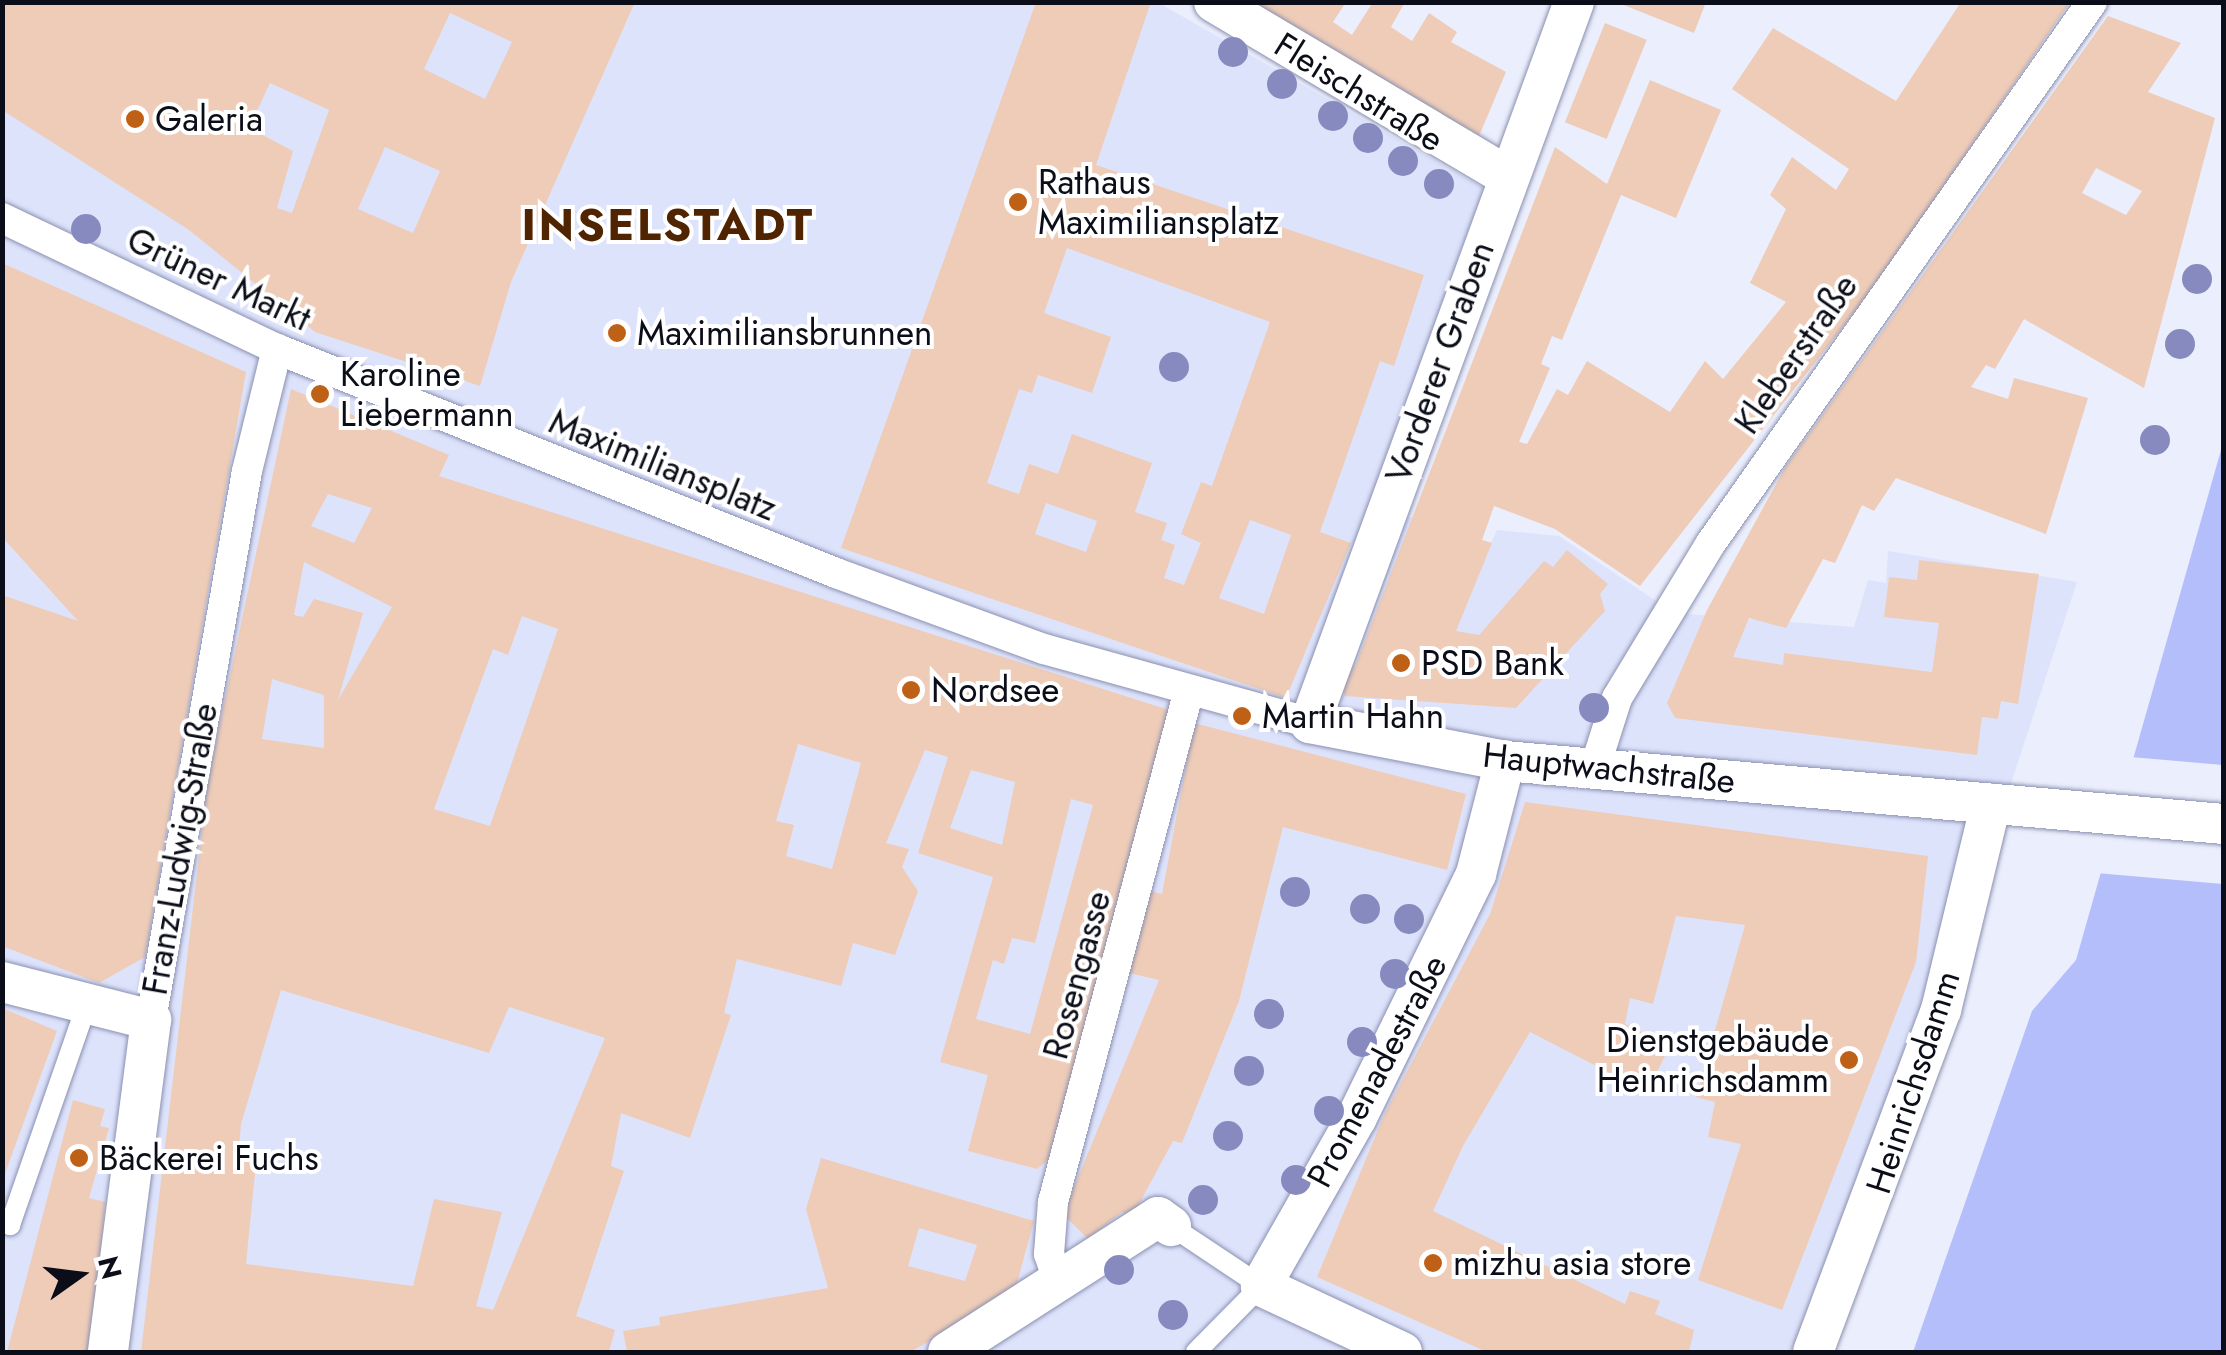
<!DOCTYPE html>
<meta charset="utf-8">
<style>
body{margin:0}
#map{position:relative;width:2226px;height:1355px;overflow:hidden;background:#ebeefc;font-family:Jost,sans-serif}
div>[style]{position:absolute}
.built>*{inset:0;background:#dee3fc}
.water>*{inset:0;background:#b3befa}
.pier>*{inset:0;background:#ebeefc}
.building>*{inset:0;background:#eeccb8;transform-origin:0 0}
.roads{filter:drop-shadow(0 0 2px #8a90b0) drop-shadow(0 0 2px #8a90b0)}
.service>*{height:20px;margin:-10px;padding:0 10px;transform-origin:10px;border-radius:10px;background:#fff}
.pedestrian>*{height:30px;margin:-15px;padding:0 15px;transform-origin:15px;border-radius:15px;background:#fff}
.minor>*{height:40px;margin:-20px;padding:0 20px;transform-origin:20px;border-radius:20px;background:#fff}
.trees>*{width:30px;height:30px;margin:-15px;border-radius:50%;background:#878abe}
.dots>*{width:28px;height:28px;translate:-50% -50%;box-sizing:border-box;border:5px solid #fff;border-radius:50%}
span{translate:-50% -50%;white-space:nowrap;text-align:center;line-height:1.15;-webkit-text-stroke:8px #fff;paint-order:stroke}
.street-label{font-size:35px;color:#0b0d18}
.poi-label{font-size:35px;color:#0b0d18}
.left{translate:0 -50%;text-align:left}
.right{translate:-100% -50%;text-align:right}
.district-label{font-size:45px;color:#502301;font-weight:700;letter-spacing:2.5px}
.frame{position:absolute;inset:0;border:5px solid #0b0d18;pointer-events:none}
.north{position:absolute;left:30px;top:1225px;width:100px;height:100px;-webkit-text-stroke:8px #fff;paint-order:stroke;rotate:76deg;font-size:28px;font-weight:700;line-height:40px;text-align:center;color:#0b0d18}
.north::after{content:'';display:block;margin:auto;width:35px;height:45px;background:#0b0d18;clip-path:polygon(50% 0,100% 100%,50% 72%,0 100%)}
</style>
<div id="map">
<div class="built">
<div style="clip-path:polygon(3px 3px,1159px 3px,1494px 194px,1380px 508px,1491px 543px,1497px 530px,1559px 536px,1674px 613px,1854px 627px,1868px 580px,1886px 583px,1888px 551px,2077px 582px,2000px 817px,1947px 1046px,1831px 1352px,3px 1352px)"></div>
</div>
<div class="water">
<div style="clip-path:polygon(2223px 443px,2223px 1352px,1913px 1352px,2032px 1011px,2076px 960px)"></div>
</div>
<div class="pier">
<div style="clip-path:polygon(2131px 757px,2223px 765px,2223px 884px,2096px 873px)"></div>
</div>
<div class="building">
<div style="clip-path:polygon(evenodd,2px 2px,635px 2px,511px 282px,480px 386px,315px 332px,189px 230px,2px 110px,2px 2px,450px 13px,512px 42px,485px 99px,424px 69px,450px 13px,2px 2px,270px 83px,329px 110px,292px 213px,277px 208px,293px 151px,249px 128px,270px 83px,2px 2px,385px 147px,440px 171px,413px 233px,358px 209px,385px 147px)"></div>
<div style="clip-path:polygon(evenodd,1036px 2px,1151px 2px,1096px 165px,1424px 275px,1394px 366px,1380px 361px,1320px 532px,1351px 543px,1286px 698px,841px 548px,1036px 2px,1067px 248px,1270px 322px,1212px 486px,1201px 482px,1181px 534px,1201px 543px,1184px 585px,1164px 578px,1175px 545px,1161px 540px,1167px 523px,1135px 512px,1152px 463px,1072px 434px,1058px 474px,1029px 464px,1019px 494px,987px 483px,1019px 389px,1032px 393px,1038px 375px,1092px 393px,1111px 337px,1044px 313px,1067px 248px,1036px 2px,1046px 503px,1097px 521px,1086px 552px,1035px 534px,1046px 503px,1036px 2px,1250px 520px,1291px 535px,1264px 614px,1219px 598px,1250px 520px)"></div>
<div style="clip-path:polygon(1245px 2px,1346px 2px,1333px 22px,1352px 35px,1373px 2px,1405px 2px,1391px 27px,1412px 41px,1429px 13px,1457px 32px,1451px 42px,1506px 72px,1474px 148px)"></div>
<div style="clip-path:polygon(1616px 2px,1706px 2px,1694px 33px)"></div>
<div style="clip-path:polygon(1961px 2px,2070px 2px,1875px 286px,1640px 586px,1555px 529px,1494px 506px,1482px 540px,1492px 543px,1456px 631px,1479px 635px,1544px 561px,1553px 567px,1567px 550px,1608px 584px,1600px 594px,1605px 611px,1516px 708px,1345px 696px,1339px 681px,1356px 664px,1555px 147px,1607px 184px,1650px 80px,1721px 110px,1676px 218px,1621px 195px,1562px 340px,1552px 336px,1541px 364px,1550px 368px,1519px 442px,1527px 444px,1557px 389px,1568px 395px,1587px 361px,1670px 412px,1705px 361px,1723px 379px,1786px 302px,1750px 283px,1786px 209px,1770px 195px,1792px 157px,1836px 190px,1849px 169px,1732px 89px,1773px 28px,1896px 101px)"></div>
<div style="clip-path:polygon(evenodd,2108px 16px,2181px 43px,2148px 92px,2215px 118px,2144px 388px,2024px 319px,1995px 369px,1986px 365px,1971px 387px,2008px 399px,2014px 378px,2088px 398px,2046px 534px,1896px 478px,1874px 511px,1862px 505px,1835px 563px,1823px 559px,1786px 628px,1749px 618px,1733px 657px,1783px 665px,1784px 653px,1932px 672px,1939px 623px,1884px 617px,1889px 577px,1917px 580px,1919px 560px,2039px 574px,2018px 704px,2001px 701px,1998px 719px,1982px 717px,1977px 755px,1675px 718px,1667px 703px,1707px 610px,1786px 466px,2108px 16px,2096px 168px,2142px 191px,2126px 215px,2082px 193px,2096px 168px)"></div>
<div style="left:1605px;top:23px;width:45px;height:107px;rotate:22deg"></div>
<div style="clip-path:polygon(2px 263px,246px 372px,145px 957px,99px 983px,2px 946px,2px 595px,78px 621px,2px 537px)"></div>
<div style="clip-path:polygon(evenodd,291px 389px,449px 455px,439px 476px,1175px 712px,1059px 1151px,1037px 1169px,968px 1151px,988px 1075px,940px 1062px,993px 877px,918px 853px,948px 757px,925px 750px,886px 843px,909px 849px,902px 867px,918px 891px,895px 955px,853px 943px,841px 986px,737px 959px,724px 1013px,731px 1015px,690px 1138px,621px 1113px,611px 1166px,624px 1171px,576px 1316px,615px 1330px,609px 1352px,141px 1352px,208px 779px,291px 389px,328px 494px,372px 508px,354px 543px,311px 526px,328px 494px,291px 389px,304px 562px,392px 607px,338px 700px,363px 613px,314px 599px,303px 617px,294px 615px,304px 562px,291px 389px,522px 616px,558px 629px,490px 826px,434px 809px,493px 649px,508px 655px,522px 616px,291px 389px,272px 679px,324px 695px,324px 748px,262px 739px,272px 679px,291px 389px,798px 744px,861px 763px,832px 869px,786px 856px,794px 825px,776px 821px,798px 744px,291px 389px,971px 770px,1015px 782px,1002px 845px,950px 828px,971px 770px,291px 389px,1071px 799px,1093px 805px,1030px 1034px,976px 1019px,993px 960px,1004px 964px,1012px 938px,1035px 943px,1071px 799px,291px 389px,281px 990px,489px 1053px,509px 1007px,605px 1038px,493px 1310px,476px 1306px,502px 1212px,434px 1199px,413px 1286px,246px 1264px,256px 1163px,238px 1159px,241px 1124px,281px 990px)"></div>
<div style="clip-path:polygon(1194px 723px,1466px 794px,1447px 870px,1283px 827px,1239px 1001px,1182px 1143px,1173px 1141px,1132px 1217px,1122px 1212px,1088px 1239px,1063px 1214px,1159px 980px,1129px 973px,1150px 891px,1162px 894px)"></div>
<div style="clip-path:polygon(1525px 802px,1928px 856px,1916px 962px,1782px 1310px,1698px 1280px,1741px 1144px,1708px 1137px,1715px 1102px,1696px 1097px,1745px 925px,1676px 916px,1653px 1004px,1630px 998px,1625px 1024px,1670px 1046px,1647px 1092px,1530px 1032px,1463px 1146px,1433px 1211px,1625px 1304px,1630px 1291px,1660px 1301px,1655px 1314px,1694px 1330px,1689px 1352px,1487px 1352px,1317px 1277px,1385px 1113px,1490px 914px)"></div>
<div style="clip-path:polygon(2px 1008px,57px 1031px,3px 1179px,2px 1179px)"></div>
<div style="clip-path:polygon(73px 1100px,105px 1109px,100px 1126px,109px 1128px,89px 1198px,105px 1202px,93px 1352px,7px 1352px)"></div>
<div style="clip-path:polygon(evenodd,821px 1158px,1034px 1221px,1014px 1294px,910px 1352px,627px 1352px,623px 1331px,660px 1325px,659px 1317px,828px 1288px,806px 1209px,821px 1158px,919px 1228px,977px 1245px,965px 1281px,908px 1266px,919px 1228px)"></div>
</div>
<div class="roads">
<div class="service">
<div style="left:2px;top:1222px;width:9px;rotate:21deg"></div>
<div style="left:10px;top:1225px;width:228px;rotate:-70.8deg"></div>
<div style="left:1171px;top:1226px;width:108px;rotate:33.7deg"></div>
<div style="left:1261px;top:1286px;width:93px;rotate:134.6deg"></div>
</div>
<div class="pedestrian">
<div style="left:2px;top:218px;width:305px;rotate:25.5deg"></div>
<div style="left:277px;top:349px;width:602px;rotate:21.84deg"></div>
<div style="left:836px;top:573px;width:221px;rotate:20.1deg"></div>
<div style="left:1044px;top:649px;width:276px;rotate:15.5deg"></div>
<div style="left:1595px;top:767px;width:72px;rotate:-72.3deg"></div>
<div style="left:1617px;top:698px;width:181px;rotate:-58.8deg"></div>
<div style="left:1711px;top:543px;width:662px;rotate:-54.84deg"></div>
<div style="left:151px;top:1020px;width:557px;rotate:-80.08deg"></div>
<div style="left:247px;top:471px;width:126px;rotate:-76.2deg"></div>
<div style="left:1058px;top:1280px;width:28px;rotate:-109deg"></div>
<div style="left:1049px;top:1254px;width:52px;rotate:-85.6deg"></div>
<div style="left:1053px;top:1202px;width:530px;rotate:-75.12deg"></div>
</div>
<div class="minor">
<div style="left:1214px;top:2px;width:341px;rotate:30.7deg"></div>
<div style="left:1574px;top:2px;width:768px;rotate:110.11deg"></div>
<div style="left:1310px;top:723px;width:199px;rotate:11deg"></div>
<div style="left:1505px;top:761px;width:722px;rotate:5.01deg"></div>
<div style="left:2px;top:982px;width:154px;rotate:14.3deg"></div>
<div style="left:151px;top:1020px;width:335px;rotate:97.4deg"></div>
<div style="left:948px;top:1352px;width:250px;rotate:-32.7deg"></div>
<div style="left:1158px;top:1217px;width:16px;rotate:35deg"></div>
<div style="left:1402px;top:1352px;width:156px;rotate:-154.9deg"></div>
<div style="left:1261px;top:1286px;width:194px;rotate:-60.4deg"></div>
<div style="left:1357px;top:1117px;width:271px;rotate:-63.9deg"></div>
<div style="left:1476px;top:874px;width:117px;rotate:-75.6deg"></div>
<div style="left:1813px;top:1352px;width:365px;rotate:-69.5deg"></div>
<div style="left:1941px;top:1010px;width:212px;rotate:-76.4deg"></div>
</div>
</div>
<div class="trees">
<div style="left:1233px;top:52px"></div>
<div style="left:1282px;top:84px"></div>
<div style="left:1333px;top:116px"></div>
<div style="left:1368px;top:138px"></div>
<div style="left:1403px;top:161px"></div>
<div style="left:1439px;top:184px"></div>
<div style="left:86px;top:229px"></div>
<div style="left:2197px;top:279px"></div>
<div style="left:2180px;top:344px"></div>
<div style="left:1174px;top:367px"></div>
<div style="left:2155px;top:440px"></div>
<div style="left:1594px;top:708px"></div>
<div style="left:1295px;top:892px"></div>
<div style="left:1365px;top:909px"></div>
<div style="left:1409px;top:919px"></div>
<div style="left:1395px;top:974px"></div>
<div style="left:1269px;top:1014px"></div>
<div style="left:1362px;top:1042px"></div>
<div style="left:1249px;top:1071px"></div>
<div style="left:1329px;top:1111px"></div>
<div style="left:1228px;top:1136px"></div>
<div style="left:1296px;top:1180px"></div>
<div style="left:1203px;top:1200px"></div>
<div style="left:1119px;top:1270px"></div>
<div style="left:1173px;top:1315px"></div>
</div>
<div class="dots">
<div style="left:135px;top:119px;background:#bf6017"></div>
<div style="left:1018px;top:202px;background:#bf6017"></div>
<div style="left:617px;top:333px;background:#bf6017"></div>
<div style="left:320px;top:394px;background:#bf6017"></div>
<div style="left:1401px;top:663px;background:#bf6017"></div>
<div style="left:911px;top:690px;background:#bf6017"></div>
<div style="left:1242px;top:716px;background:#bf6017"></div>
<div style="left:1849px;top:1060px;background:#bf6017"></div>
<div style="left:79px;top:1158px;background:#bf6017"></div>
<div style="left:1433px;top:1263px;background:#bf6017"></div>
</div>
<div class="street-label">
<span style="left:1359px;top:92px;rotate:32deg">Fleischstraße</span>
<span style="left:219px;top:279px;rotate:25deg">Grüner Markt</span>
<span style="left:1796px;top:354px;rotate:-55deg">Kleberstraße</span>
<span style="left:1440px;top:362px;rotate:-70deg">Vorderer Graben</span>
<span style="left:663px;top:465px;rotate:22deg">Maximiliansplatz</span>
<span style="left:1609px;top:768px;rotate:6deg">Hauptwachstraße</span>
<span style="left:180px;top:849px;rotate:-80deg">Franz-Ludwig-Straße</span>
<span style="left:1077px;top:975px;rotate:-75deg">Rosengasse</span>
<span style="left:1377px;top:1071px;rotate:-62deg">Promenadestraße</span>
<span style="left:1913px;top:1082px;rotate:-72deg">Heinrichsdamm</span>
</div>
<div class="poi-label">
<span class="left" style="left:155px;top:119px">Galeria</span>
<span class="left" style="left:1038px;top:202px">Rathaus<br>Maximiliansplatz</span>
<span class="left" style="left:637px;top:333px">Maximiliansbrunnen</span>
<span class="left" style="left:340px;top:394px">Karoline<br>Liebermann</span>
<span class="left" style="left:1421px;top:663px">PSD Bank</span>
<span class="left" style="left:931px;top:690px">Nordsee</span>
<span class="left" style="left:1262px;top:716px">Martin Hahn</span>
<span class="right" style="left:1829px;top:1060px">Dienstgebäude<br>Heinrichsdamm</span>
<span class="left" style="left:99px;top:1158px">Bäckerei Fuchs</span>
<span class="left" style="left:1453px;top:1263px">mizhu asia store</span>
</div>
<div class="district-label">
<span style="left:668px;top:225px">INSELSTADT</span>
</div>
<div class="frame"></div>
<div class="north">N</div>
</div>
